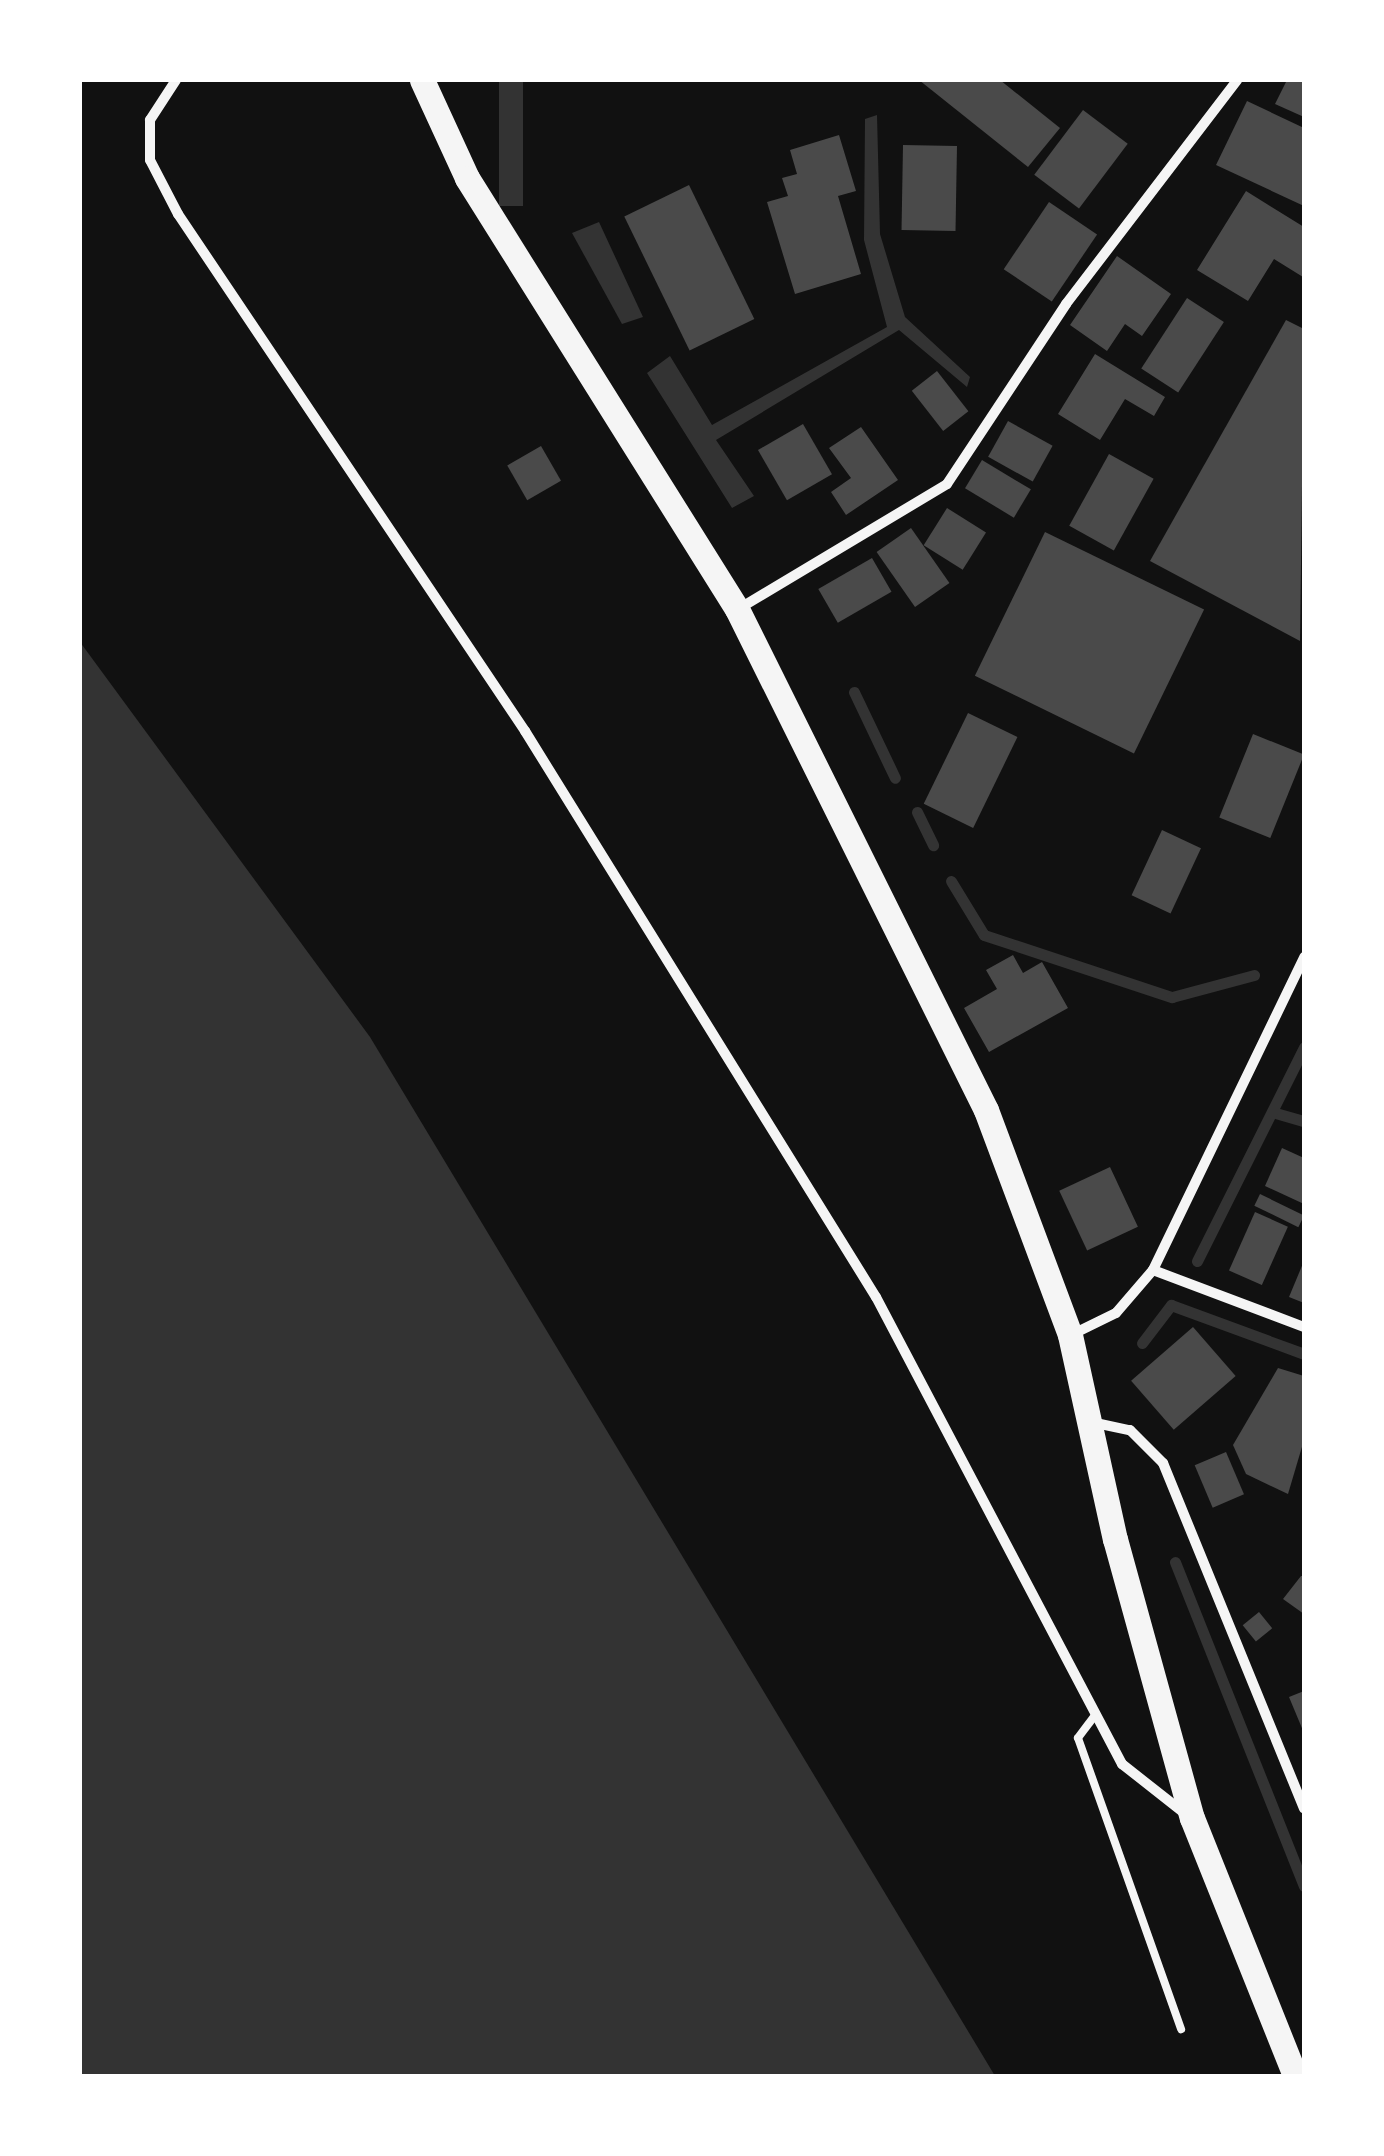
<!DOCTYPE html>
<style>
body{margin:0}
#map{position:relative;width:1384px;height:2156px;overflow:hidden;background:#111;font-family:Overpass,sans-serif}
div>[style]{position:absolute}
.water>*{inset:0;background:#333;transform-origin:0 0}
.stream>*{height:11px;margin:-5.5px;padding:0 5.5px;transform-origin:5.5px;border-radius:5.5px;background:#333}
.building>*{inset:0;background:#4a4a4a;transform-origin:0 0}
.service>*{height:8px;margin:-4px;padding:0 4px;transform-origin:4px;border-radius:4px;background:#f5f5f5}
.minor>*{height:10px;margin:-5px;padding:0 5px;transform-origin:5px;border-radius:5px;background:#f5f5f5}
.primary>*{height:25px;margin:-12.5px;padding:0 12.5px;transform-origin:12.5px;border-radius:12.5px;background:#f5f5f5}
span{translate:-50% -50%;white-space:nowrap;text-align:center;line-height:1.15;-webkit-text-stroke:8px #fff;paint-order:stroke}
.frame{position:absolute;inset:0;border:82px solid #fff;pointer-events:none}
</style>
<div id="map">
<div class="water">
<div style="left:499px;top:80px;width:24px;height:126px"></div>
<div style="clip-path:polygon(877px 115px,880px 234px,905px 317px,970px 377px,967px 387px,899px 330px,716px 440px,754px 496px,732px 508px,647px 373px,670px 356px,712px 425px,887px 327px,864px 240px,865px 119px)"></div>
<div style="clip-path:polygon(599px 222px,643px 317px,622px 324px,572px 233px)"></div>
<div style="clip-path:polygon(80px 642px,370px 1037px,995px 2076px,80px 2076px)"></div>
</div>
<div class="stream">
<div style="left:854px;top:692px;width:95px;rotate:64.5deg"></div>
<div style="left:917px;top:812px;width:37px;rotate:64deg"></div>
<div style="left:951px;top:881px;width:63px;rotate:58.6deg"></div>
<div style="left:984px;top:935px;width:198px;rotate:18.3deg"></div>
<div style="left:1172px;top:997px;width:85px;rotate:-15deg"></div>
<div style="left:1272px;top:1112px;width:33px;rotate:16deg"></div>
<div style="left:1197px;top:1261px;width:239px;rotate:-63.4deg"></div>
<div style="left:1142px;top:1343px;width:48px;rotate:-52.7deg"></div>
<div style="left:1171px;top:1305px;width:142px;rotate:20.2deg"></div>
<div style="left:1175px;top:1562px;width:349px;rotate:68.3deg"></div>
</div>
<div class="building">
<div style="clip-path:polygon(919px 80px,1000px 80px,1060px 128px,1028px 167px)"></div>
<div style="clip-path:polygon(1287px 80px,1304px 80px,1304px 117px,1275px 104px)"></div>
<div style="clip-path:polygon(1247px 101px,1304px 128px,1304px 206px,1216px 165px)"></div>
<div style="left:1083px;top:110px;width:56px;height:81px;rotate:37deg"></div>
<div style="clip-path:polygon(839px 135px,856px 191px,838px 196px,861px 274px,795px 294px,767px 202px,788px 196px,782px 178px,797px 174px,790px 150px)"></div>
<div style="left:903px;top:145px;width:54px;height:85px;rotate:1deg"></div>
<div style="left:689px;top:185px;width:149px;height:72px;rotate:64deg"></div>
<div style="clip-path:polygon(1246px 191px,1304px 227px,1303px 277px,1274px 259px,1248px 301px,1197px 270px)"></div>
<div style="left:1049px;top:202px;width:58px;height:81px;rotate:34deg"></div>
<div style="clip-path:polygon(1117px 256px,1171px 294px,1142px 336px,1125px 324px,1107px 351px,1070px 325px)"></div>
<div style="left:1187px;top:298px;width:44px;height:84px;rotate:33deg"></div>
<div style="clip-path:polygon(1286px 320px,1304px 329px,1300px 641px,1150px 561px)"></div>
<div style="clip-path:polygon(1095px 354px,1165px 397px,1154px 416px,1125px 399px,1100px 440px,1058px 414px)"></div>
<div style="left:937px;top:371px;width:51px;height:32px;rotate:52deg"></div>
<div style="left:1008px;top:421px;width:51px;height:41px;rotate:29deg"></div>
<div style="left:803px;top:424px;width:58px;height:52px;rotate:60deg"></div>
<div style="clip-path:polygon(861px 427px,898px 480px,846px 515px,831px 492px,851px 478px,829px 448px)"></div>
<div style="left:541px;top:446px;width:40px;height:39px;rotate:60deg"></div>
<div style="left:1109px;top:454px;width:51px;height:82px;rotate:29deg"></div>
<div style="left:982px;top:460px;width:57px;height:33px;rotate:31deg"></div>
<div style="left:947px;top:508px;width:46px;height:44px;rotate:32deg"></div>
<div style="left:911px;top:528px;width:67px;height:42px;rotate:55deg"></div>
<div style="left:1045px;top:532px;width:177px;height:160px;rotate:26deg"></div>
<div style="left:872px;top:558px;width:39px;height:62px;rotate:60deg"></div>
<div style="left:968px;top:713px;width:55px;height:101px;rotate:26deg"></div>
<div style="left:1253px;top:734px;width:55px;height:90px;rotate:22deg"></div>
<div style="left:1162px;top:830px;width:43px;height:72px;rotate:25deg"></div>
<div style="clip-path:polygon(1013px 955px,1023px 973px,1042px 962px,1068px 1008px,989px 1052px,964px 1008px,997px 989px,986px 970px)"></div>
<div style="clip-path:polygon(1282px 1148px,1304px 1158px,1304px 1204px,1265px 1186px)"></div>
<div style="left:1110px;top:1167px;width:66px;height:56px;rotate:65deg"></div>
<div style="left:1260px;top:1194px;width:49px;height:13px;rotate:26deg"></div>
<div style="left:1255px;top:1212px;width:36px;height:64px;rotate:24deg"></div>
<div style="clip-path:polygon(1304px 1261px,1304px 1303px,1289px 1297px)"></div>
<div style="left:1193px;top:1327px;width:65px;height:82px;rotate:49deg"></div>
<div style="clip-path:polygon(1278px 1368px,1304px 1376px,1304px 1440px,1288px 1494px,1246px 1474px,1233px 1445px)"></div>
<div style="left:1226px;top:1452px;width:46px;height:34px;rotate:67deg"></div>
<div style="clip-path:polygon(1301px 1576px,1304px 1576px,1304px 1614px,1283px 1599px)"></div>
<div style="left:1259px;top:1612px;width:21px;height:21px;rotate:51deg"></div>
<div style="clip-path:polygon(1304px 1691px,1304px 1733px,1289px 1697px)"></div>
</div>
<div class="service">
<div style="left:1096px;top:1714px;width:30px;rotate:127deg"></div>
<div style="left:1078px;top:1738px;width:309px;rotate:70.5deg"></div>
</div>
<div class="minor">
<div style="left:176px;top:80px;width:48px;rotate:123deg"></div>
<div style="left:150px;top:120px;width:40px;rotate:90deg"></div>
<div style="left:150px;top:160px;width:61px;rotate:62.6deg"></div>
<div style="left:178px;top:214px;width:623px;rotate:56.13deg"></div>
<div style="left:525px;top:731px;width:666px;rotate:58.2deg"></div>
<div style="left:876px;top:1297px;width:528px;rotate:62.22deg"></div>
<div style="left:1122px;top:1764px;width:78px;rotate:38.2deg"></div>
<div style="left:740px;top:608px;width:241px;rotate:-30.9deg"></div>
<div style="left:947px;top:484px;width:216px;rotate:-56.5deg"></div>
<div style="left:1066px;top:304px;width:282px;rotate:-52.6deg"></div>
<div style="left:1153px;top:1270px;width:161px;rotate:20.7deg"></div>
<div style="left:1071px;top:1335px;width:50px;rotate:-26.1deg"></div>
<div style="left:1116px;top:1313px;width:57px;rotate:-49.3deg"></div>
<div style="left:1153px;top:1270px;width:348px;rotate:-64.2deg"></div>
<div style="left:1091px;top:1422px;width:40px;rotate:12deg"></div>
<div style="left:1130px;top:1430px;width:47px;rotate:45deg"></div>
<div style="left:1163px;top:1463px;width:373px;rotate:67.8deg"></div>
</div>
<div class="primary">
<div style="left:422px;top:80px;width:108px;rotate:65.3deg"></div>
<div style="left:467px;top:178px;width:509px;rotate:57.93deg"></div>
<div style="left:737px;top:609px;width:559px;rotate:63.57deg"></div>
<div style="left:986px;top:1110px;width:240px;rotate:69.5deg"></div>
<div style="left:1070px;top:1335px;width:209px;rotate:77.6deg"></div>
<div style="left:1115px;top:1539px;width:289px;rotate:74.6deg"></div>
<div style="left:1192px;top:1818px;width:278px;rotate:68.2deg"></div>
</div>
<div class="frame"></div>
</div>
